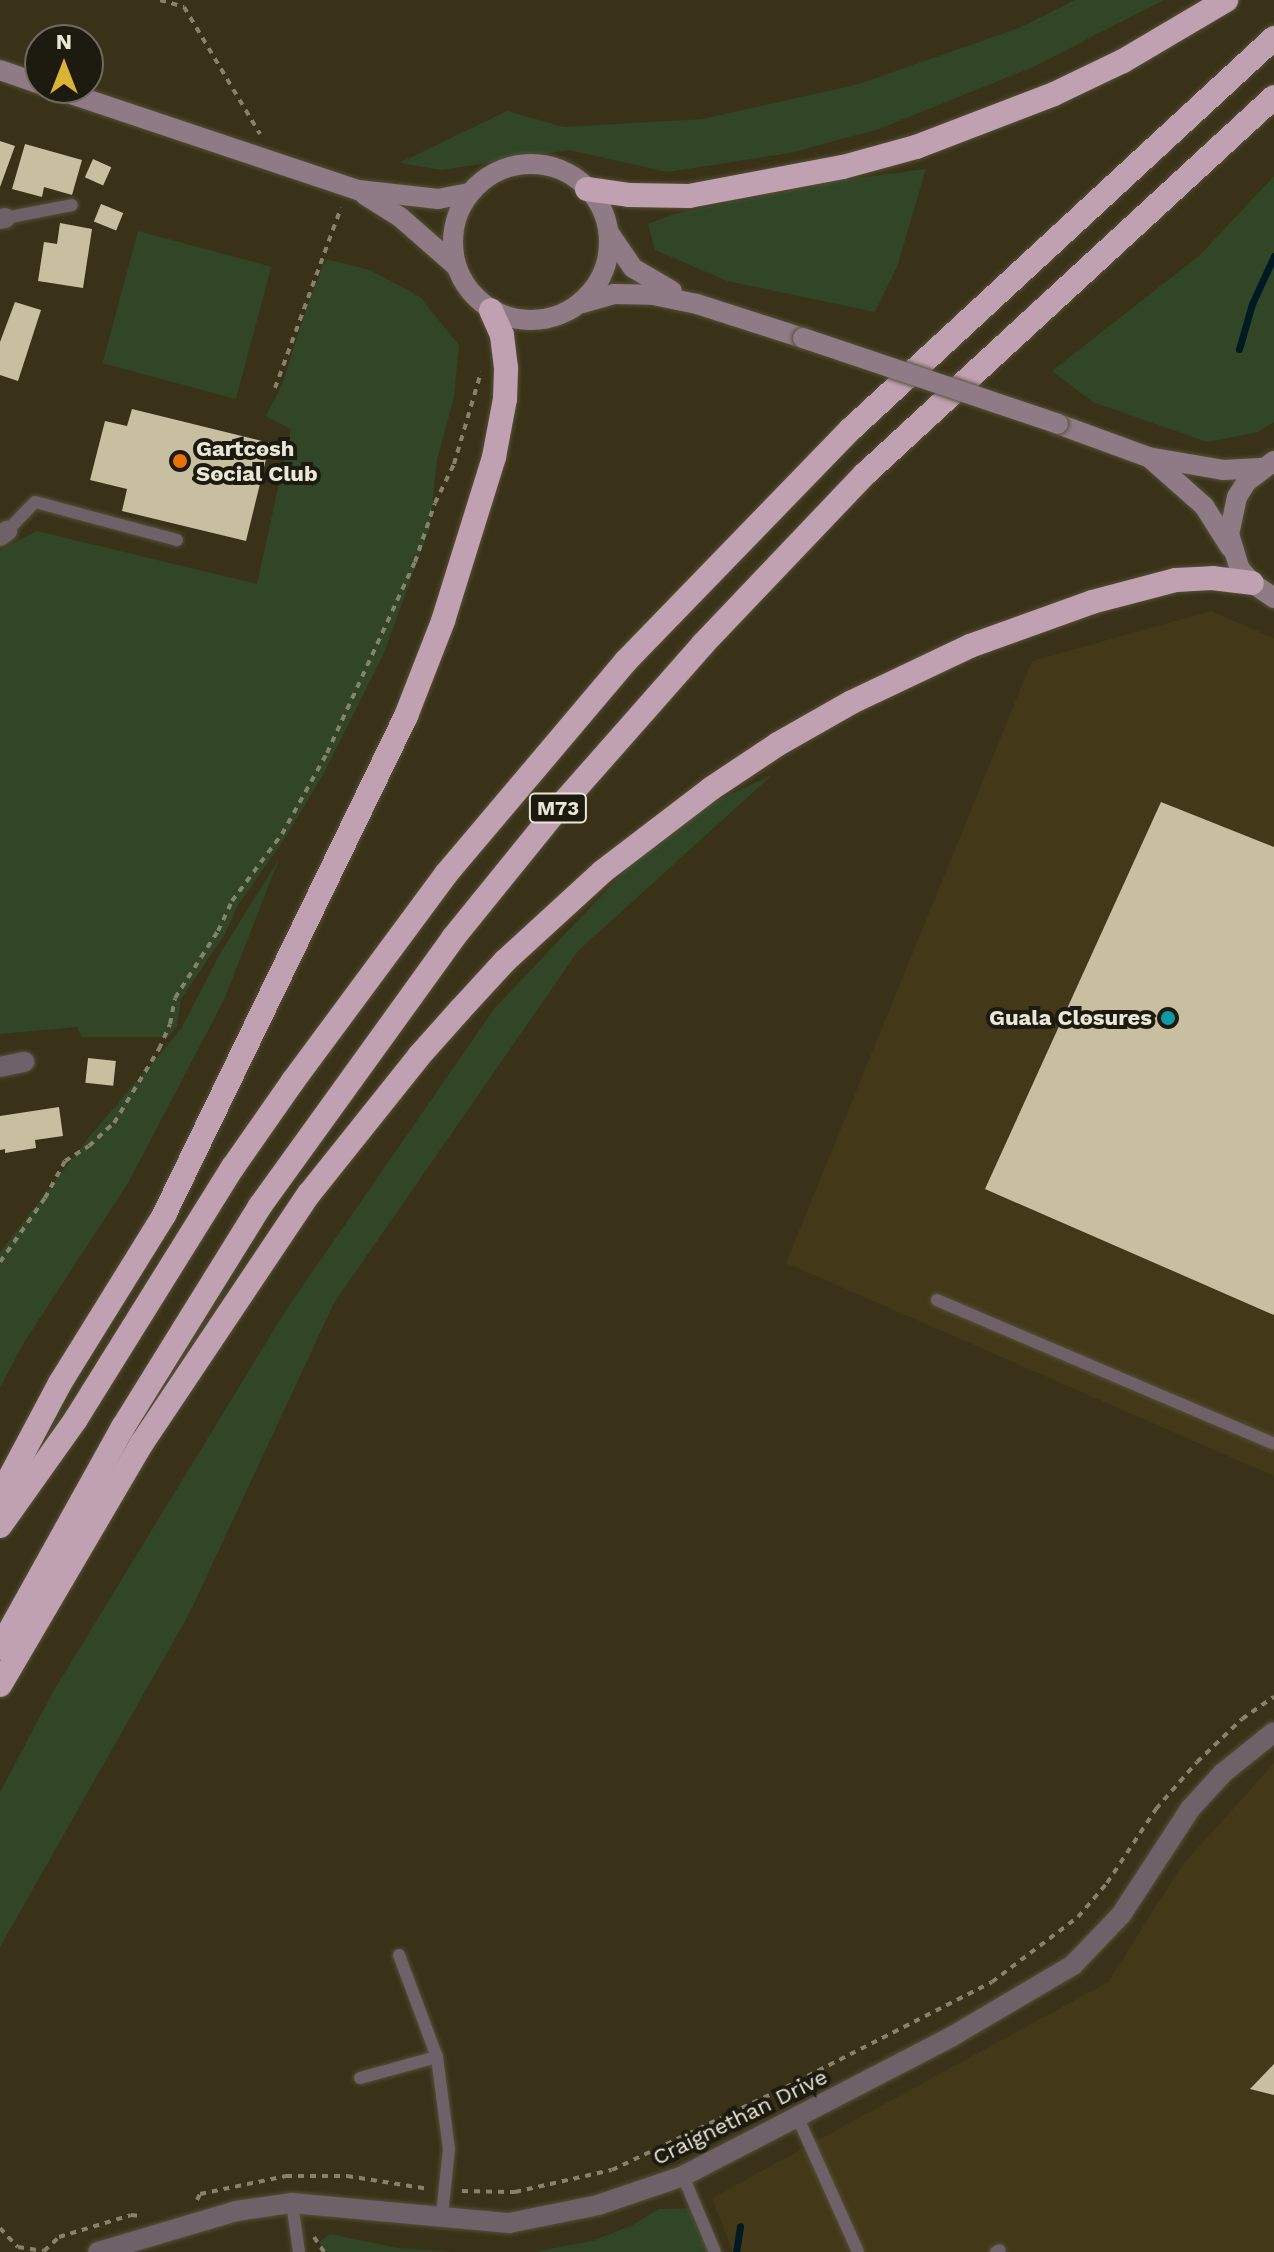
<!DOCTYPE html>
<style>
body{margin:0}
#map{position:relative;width:1274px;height:2252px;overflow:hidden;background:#393218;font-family:"Work Sans",sans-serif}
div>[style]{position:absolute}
.built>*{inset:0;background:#433918}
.green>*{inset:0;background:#304627;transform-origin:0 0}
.stream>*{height:7px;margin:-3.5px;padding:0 3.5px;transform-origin:3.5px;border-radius:3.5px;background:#001a23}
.building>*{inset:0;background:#c8bfa1;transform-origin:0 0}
.path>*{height:4px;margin-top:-2px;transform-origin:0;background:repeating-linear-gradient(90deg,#88826c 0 6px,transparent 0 12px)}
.roads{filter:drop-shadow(0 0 2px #554f37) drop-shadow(0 0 2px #554f37)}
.lane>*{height:12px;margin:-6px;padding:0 6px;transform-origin:6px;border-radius:6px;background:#6e6168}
.street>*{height:20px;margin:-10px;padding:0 10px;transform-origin:10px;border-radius:10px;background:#6e6168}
.secondary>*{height:20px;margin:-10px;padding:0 10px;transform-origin:10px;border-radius:10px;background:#8f7b86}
.secondary>.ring{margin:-10px;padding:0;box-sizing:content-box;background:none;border:20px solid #8f7b86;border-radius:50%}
.highway>*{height:24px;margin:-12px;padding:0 12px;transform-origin:12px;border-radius:12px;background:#c0a1b1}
.bridges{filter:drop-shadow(0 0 2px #554f37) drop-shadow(0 0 2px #554f37)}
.secondary-bridge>*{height:20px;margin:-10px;padding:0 10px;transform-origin:10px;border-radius:10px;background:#8f7b86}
.dots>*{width:22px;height:22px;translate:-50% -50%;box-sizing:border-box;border:4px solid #1d1a0f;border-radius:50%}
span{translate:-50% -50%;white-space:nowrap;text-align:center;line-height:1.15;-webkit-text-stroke:8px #1d1a0f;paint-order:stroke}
.shield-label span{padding:2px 6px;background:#1d1a0f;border:2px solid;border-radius:6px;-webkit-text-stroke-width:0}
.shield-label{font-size:20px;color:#ebe7d7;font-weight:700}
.poi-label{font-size:22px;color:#ebe7d7;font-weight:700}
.left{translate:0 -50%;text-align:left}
.right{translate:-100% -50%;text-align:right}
.street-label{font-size:22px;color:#ebe7d7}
.north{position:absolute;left:24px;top:24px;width:80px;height:80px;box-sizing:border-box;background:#1d1a0f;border:2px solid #6f6c5f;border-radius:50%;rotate:0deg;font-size:22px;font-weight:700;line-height:32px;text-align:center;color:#ebe7d7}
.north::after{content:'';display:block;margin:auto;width:28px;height:36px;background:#d9b334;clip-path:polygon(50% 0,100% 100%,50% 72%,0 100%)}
</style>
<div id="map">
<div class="built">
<div style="clip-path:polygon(1211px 611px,1274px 638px,1274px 1476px,786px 1263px,1032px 661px)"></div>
<div style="clip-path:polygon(1274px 1763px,1274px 2252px,733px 2252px,712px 2198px,1108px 1982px,1181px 1867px)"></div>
</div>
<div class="green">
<div style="clip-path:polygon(1075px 0,1164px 0,1033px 67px,879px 129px,790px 153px,667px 172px,569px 150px,442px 170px,399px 163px,507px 111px,564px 127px,703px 119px,859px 84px,1019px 28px)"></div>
<div style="clip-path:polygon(926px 169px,897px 267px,875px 312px,727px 281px,655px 250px,648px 224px,674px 214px,829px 182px)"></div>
<div style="clip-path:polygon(1274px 176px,1274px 422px,1258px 432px,1207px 442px,1093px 402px,1052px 371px,1200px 255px)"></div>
<div style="left:138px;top:231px;width:138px;height:137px;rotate:15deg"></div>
<div style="clip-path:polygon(326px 259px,370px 270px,420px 297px,459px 345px,454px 397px,437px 460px,430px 527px,384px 653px,323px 775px,285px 838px,238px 905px,225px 934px,181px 999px,177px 1026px,168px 1037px,82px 1037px,77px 1027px,0 1034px,0 550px,37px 531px,257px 584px,291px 429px,266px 416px,282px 385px,307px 306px)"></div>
<div style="clip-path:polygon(772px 775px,578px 951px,334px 1303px,190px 1612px,0 1947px,0 1792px,53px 1692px,286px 1310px,494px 1009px,671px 822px)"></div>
<div style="clip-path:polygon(279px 859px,224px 1000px,128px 1183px,23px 1344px,0 1388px,0 1252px,90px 1136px,181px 1029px,221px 952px)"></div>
<div style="clip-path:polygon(699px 2208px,711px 2252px,533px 2252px,592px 2241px,631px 2226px,659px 2209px)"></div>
<div style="clip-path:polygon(330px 2234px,398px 2248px,453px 2252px,324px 2252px,319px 2242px)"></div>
</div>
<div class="stream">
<div style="left:1239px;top:349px;width:47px;rotate:-73.9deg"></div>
<div style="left:1252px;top:304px;width:53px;rotate:-65.4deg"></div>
<div style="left:736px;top:2252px;width:26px;rotate:-81deg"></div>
</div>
<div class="building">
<div style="clip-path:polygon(0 141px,15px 146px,0 187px)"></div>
<div style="clip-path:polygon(25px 144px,82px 160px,72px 195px,44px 187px,42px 197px,12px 189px)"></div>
<div style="left:93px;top:159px;width:20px;height:20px;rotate:24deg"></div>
<div style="left:101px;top:204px;width:24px;height:19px;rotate:22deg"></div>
<div style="clip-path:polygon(60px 223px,92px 229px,83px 288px,38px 281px,44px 242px,57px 244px)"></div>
<div style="clip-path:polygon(15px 302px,41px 310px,18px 381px,0 375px,0 342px)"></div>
<div style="clip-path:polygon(132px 409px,270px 443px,246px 541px,122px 511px,127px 489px,90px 480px,105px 421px,127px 426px)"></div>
<div style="clip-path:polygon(1161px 802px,1274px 847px,1274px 1315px,985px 1189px)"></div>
<div style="left:88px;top:1058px;width:28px;height:25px;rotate:6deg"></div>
<div style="clip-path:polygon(59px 1107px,63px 1136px,35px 1140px,36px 1148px,5px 1153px,5px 1149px,0 1150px,0 1116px)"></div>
<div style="clip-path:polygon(1274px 2064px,1274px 2095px,1250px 2089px)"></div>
</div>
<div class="path">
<div style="left:160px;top:0;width:25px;rotate:16deg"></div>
<div style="left:184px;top:7px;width:148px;rotate:59.1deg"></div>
<div style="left:275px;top:388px;width:192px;rotate:-69.9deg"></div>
<div style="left:0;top:1262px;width:78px;rotate:-54.9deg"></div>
<div style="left:45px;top:1198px;width:42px;rotate:-61.6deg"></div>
<div style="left:65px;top:1161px;width:28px;rotate:-32deg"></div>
<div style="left:89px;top:1146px;width:34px;rotate:-43deg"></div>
<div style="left:114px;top:1123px;width:87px;rotate:-58.7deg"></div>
<div style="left:159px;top:1049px;width:27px;rotate:-66deg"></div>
<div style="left:170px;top:1024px;width:26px;rotate:-79deg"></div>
<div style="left:175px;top:998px;width:80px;rotate:-57.3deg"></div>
<div style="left:218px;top:931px;width:33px;rotate:-65deg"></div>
<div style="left:232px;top:901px;width:84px;rotate:-53.3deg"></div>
<div style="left:282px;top:834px;width:93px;rotate:-60.9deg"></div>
<div style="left:327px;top:753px;width:210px;rotate:-65.3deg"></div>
<div style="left:415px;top:562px;width:62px;rotate:-71.3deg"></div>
<div style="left:435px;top:503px;width:43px;rotate:-64deg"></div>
<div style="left:454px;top:464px;width:96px;rotate:-73.6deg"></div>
<div style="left:462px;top:2191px;width:53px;rotate:1.1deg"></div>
<div style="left:515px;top:2192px;width:99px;rotate:-12.8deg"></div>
<div style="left:612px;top:2170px;width:193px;rotate:-25.5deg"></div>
<div style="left:786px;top:2087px;width:231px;rotate:-27deg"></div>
<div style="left:992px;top:1982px;width:108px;rotate:-37.1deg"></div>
<div style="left:1078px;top:1917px;width:45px;rotate:-49.5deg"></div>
<div style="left:1107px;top:1883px;width:89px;rotate:-56.5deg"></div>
<div style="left:1156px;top:1809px;width:62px;rotate:-48.9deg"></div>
<div style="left:1197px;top:1762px;width:62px;rotate:-43.7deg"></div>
<div style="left:1242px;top:1719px;width:39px;rotate:-35deg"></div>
<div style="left:197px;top:2200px;width:7px;rotate:-63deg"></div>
<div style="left:200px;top:2194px;width:88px;rotate:-11.8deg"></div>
<div style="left:286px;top:2176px;width:61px"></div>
<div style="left:347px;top:2176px;width:83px;rotate:9deg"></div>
<div style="left:0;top:2228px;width:26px;rotate:47deg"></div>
<div style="left:18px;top:2247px;width:26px;rotate:9deg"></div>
<div style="left:44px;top:2251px;width:21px;rotate:-43deg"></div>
<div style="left:59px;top:2237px;width:75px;rotate:-17deg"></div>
<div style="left:131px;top:2215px;width:9px;rotate:6deg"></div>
<div style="left:314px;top:2237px;width:18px;rotate:56deg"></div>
</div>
<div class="roads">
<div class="lane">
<div style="left:5px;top:218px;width:68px;rotate:-11deg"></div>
<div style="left:7px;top:531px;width:40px;rotate:-46deg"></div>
<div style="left:35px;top:502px;width:147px;rotate:15deg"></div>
<div style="left:937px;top:1300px;width:366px;rotate:23.1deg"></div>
<div style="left:399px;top:1955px;width:109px;rotate:69.6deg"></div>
<div style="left:437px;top:2057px;width:93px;rotate:82.6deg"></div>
<div style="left:449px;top:2149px;width:66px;rotate:96.1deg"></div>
<div style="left:360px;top:2078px;width:80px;rotate:-15.3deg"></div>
<div style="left:797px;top:2116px;width:149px;rotate:65.8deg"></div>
<div style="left:683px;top:2176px;width:82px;rotate:67.2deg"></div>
<div style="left:292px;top:2203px;width:49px;rotate:81.9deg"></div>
<div style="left:996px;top:2252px;width:4px;rotate:-27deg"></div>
</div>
<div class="street">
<div style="left:0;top:219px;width:5px;rotate:-11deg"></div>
<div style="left:0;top:536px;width:9px;rotate:-36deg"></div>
<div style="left:0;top:1067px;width:25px;rotate:-12deg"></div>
<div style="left:98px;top:2252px;width:144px;rotate:-16.5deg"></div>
<div style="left:236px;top:2211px;width:57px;rotate:-8.1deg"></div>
<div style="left:292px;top:2203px;width:218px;rotate:5.3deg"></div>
<div style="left:509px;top:2223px;width:91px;rotate:-11.4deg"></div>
<div style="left:598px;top:2205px;width:90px;rotate:-18.8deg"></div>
<div style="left:683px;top:2176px;width:302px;rotate:-27.4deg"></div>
<div style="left:951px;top:2037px;width:142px;rotate:-30.5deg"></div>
<div style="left:1073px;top:1965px;width:69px;rotate:-46.2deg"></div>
<div style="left:1121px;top:1915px;width:126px;rotate:-56.9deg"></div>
<div style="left:1190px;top:1809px;width:49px;rotate:-47.5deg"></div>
<div style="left:1223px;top:1773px;width:65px;rotate:-38.8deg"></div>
</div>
<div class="secondary">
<div style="left:0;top:70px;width:42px;rotate:19.3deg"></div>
<div style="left:53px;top:88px;width:322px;rotate:18.5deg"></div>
<div style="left:358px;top:190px;width:81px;rotate:6.4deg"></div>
<div style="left:438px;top:199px;width:33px;rotate:-11deg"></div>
<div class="ring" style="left:453px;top:164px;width:136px;height:136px"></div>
<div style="left:365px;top:195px;width:41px;rotate:32.2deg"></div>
<div style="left:400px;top:217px;width:74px;rotate:41.2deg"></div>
<div style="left:609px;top:233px;width:42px;rotate:55.6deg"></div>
<div style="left:633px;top:268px;width:45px;rotate:30.5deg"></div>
<div style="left:583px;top:303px;width:32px;rotate:-16deg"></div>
<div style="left:614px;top:294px;width:39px;rotate:1deg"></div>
<div style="left:653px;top:295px;width:45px;rotate:11.6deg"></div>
<div style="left:697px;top:304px;width:111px;rotate:17.8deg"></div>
<div style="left:1058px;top:424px;width:96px;rotate:20.1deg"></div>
<div style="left:1148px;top:457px;width:76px;rotate:9.8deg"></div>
<div style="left:1223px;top:470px;width:38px;rotate:-3deg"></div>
<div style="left:1151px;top:459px;width:71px;rotate:41.6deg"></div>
<div style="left:1204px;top:506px;width:49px;rotate:57.6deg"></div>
<div style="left:1274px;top:461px;width:34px;rotate:143deg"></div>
<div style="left:1247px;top:481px;width:19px;rotate:122deg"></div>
<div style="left:1237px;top:497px;width:38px;rotate:102deg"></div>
<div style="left:1229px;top:534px;width:37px;rotate:73deg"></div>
<div style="left:1240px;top:569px;width:18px;rotate:49deg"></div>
<div style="left:1252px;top:583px;width:27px;rotate:34deg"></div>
</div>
<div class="highway">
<div style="left:587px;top:189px;width:42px;rotate:8.1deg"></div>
<div style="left:629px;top:195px;width:60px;rotate:1deg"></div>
<div style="left:689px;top:196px;width:157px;rotate:-10.7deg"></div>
<div style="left:843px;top:167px;width:76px;rotate:-15.3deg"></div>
<div style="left:916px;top:147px;width:148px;rotate:-21deg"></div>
<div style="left:1054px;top:94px;width:76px;rotate:-25.6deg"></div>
<div style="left:1123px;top:61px;width:120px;rotate:-30.6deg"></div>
<div style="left:0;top:1496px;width:128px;rotate:-62deg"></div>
<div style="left:60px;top:1383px;width:198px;rotate:-58.2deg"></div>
<div style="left:164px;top:1215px;width:555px;rotate:-64.13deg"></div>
<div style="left:406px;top:716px;width:102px;rotate:-68.7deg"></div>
<div style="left:443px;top:621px;width:172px;rotate:-72.7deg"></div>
<div style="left:494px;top:457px;width:59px;rotate:-79.3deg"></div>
<div style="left:505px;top:399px;width:31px;rotate:-88deg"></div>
<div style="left:506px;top:368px;width:33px;rotate:-97deg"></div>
<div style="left:502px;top:335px;width:27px;rotate:-114deg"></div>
<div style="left:0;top:1526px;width:131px;rotate:-54.6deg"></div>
<div style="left:76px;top:1419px;width:297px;rotate:-58.1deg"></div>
<div style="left:233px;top:1167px;width:105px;rotate:-55.1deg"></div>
<div style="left:293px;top:1081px;width:257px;rotate:-53.5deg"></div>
<div style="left:446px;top:874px;width:279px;rotate:-49.8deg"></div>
<div style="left:626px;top:661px;width:323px;rotate:-45.9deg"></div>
<div style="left:851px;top:429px;width:576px;rotate:-42.75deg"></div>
<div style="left:0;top:1648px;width:253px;rotate:-60.9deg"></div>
<div style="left:123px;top:1427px;width:260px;rotate:-58.2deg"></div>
<div style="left:260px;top:1206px;width:330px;rotate:-54.2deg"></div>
<div style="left:453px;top:938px;width:164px;rotate:-51deg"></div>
<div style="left:556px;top:811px;width:222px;rotate:-48.6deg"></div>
<div style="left:703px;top:644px;width:235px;rotate:-46.4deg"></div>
<div style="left:865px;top:474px;width:556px;rotate:-42.67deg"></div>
<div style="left:0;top:1685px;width:281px;rotate:-59.6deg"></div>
<div style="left:142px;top:1443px;width:300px;rotate:-56.2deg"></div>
<div style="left:309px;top:1194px;width:176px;rotate:-51.4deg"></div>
<div style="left:419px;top:1056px;width:62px;rotate:-48.3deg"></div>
<div style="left:460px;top:1010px;width:67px;rotate:-47.4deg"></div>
<div style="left:505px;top:961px;width:132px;rotate:-42.5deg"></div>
<div style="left:602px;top:872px;width:138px;rotate:-37.4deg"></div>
<div style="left:712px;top:788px;width:79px;rotate:-33.7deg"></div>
<div style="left:778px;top:744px;width:85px;rotate:-29.6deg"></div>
<div style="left:852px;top:702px;width:131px;rotate:-25.4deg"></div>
<div style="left:970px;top:646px;width:130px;rotate:-19.8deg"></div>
<div style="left:1092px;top:602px;width:87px;rotate:-14.7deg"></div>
<div style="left:1176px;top:580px;width:36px;rotate:-3deg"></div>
<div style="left:1212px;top:578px;width:40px;rotate:7.1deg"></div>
</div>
</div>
<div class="bridges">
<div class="secondary-bridge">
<div style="left:803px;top:338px;width:269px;rotate:18.6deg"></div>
</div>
</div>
<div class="dots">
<div style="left:180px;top:461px;background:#e8710a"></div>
<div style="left:1168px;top:1018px;background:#0f9aa8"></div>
</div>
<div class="shield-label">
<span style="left:558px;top:808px">M73</span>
</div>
<div class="poi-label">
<span class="left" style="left:196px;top:461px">Gartcosh<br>Social Club</span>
<span class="right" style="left:1152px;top:1018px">Guala Closures</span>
</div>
<div class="street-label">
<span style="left:740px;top:2117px;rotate:-26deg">Craignethan Drive</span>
</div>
<div class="north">N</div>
</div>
